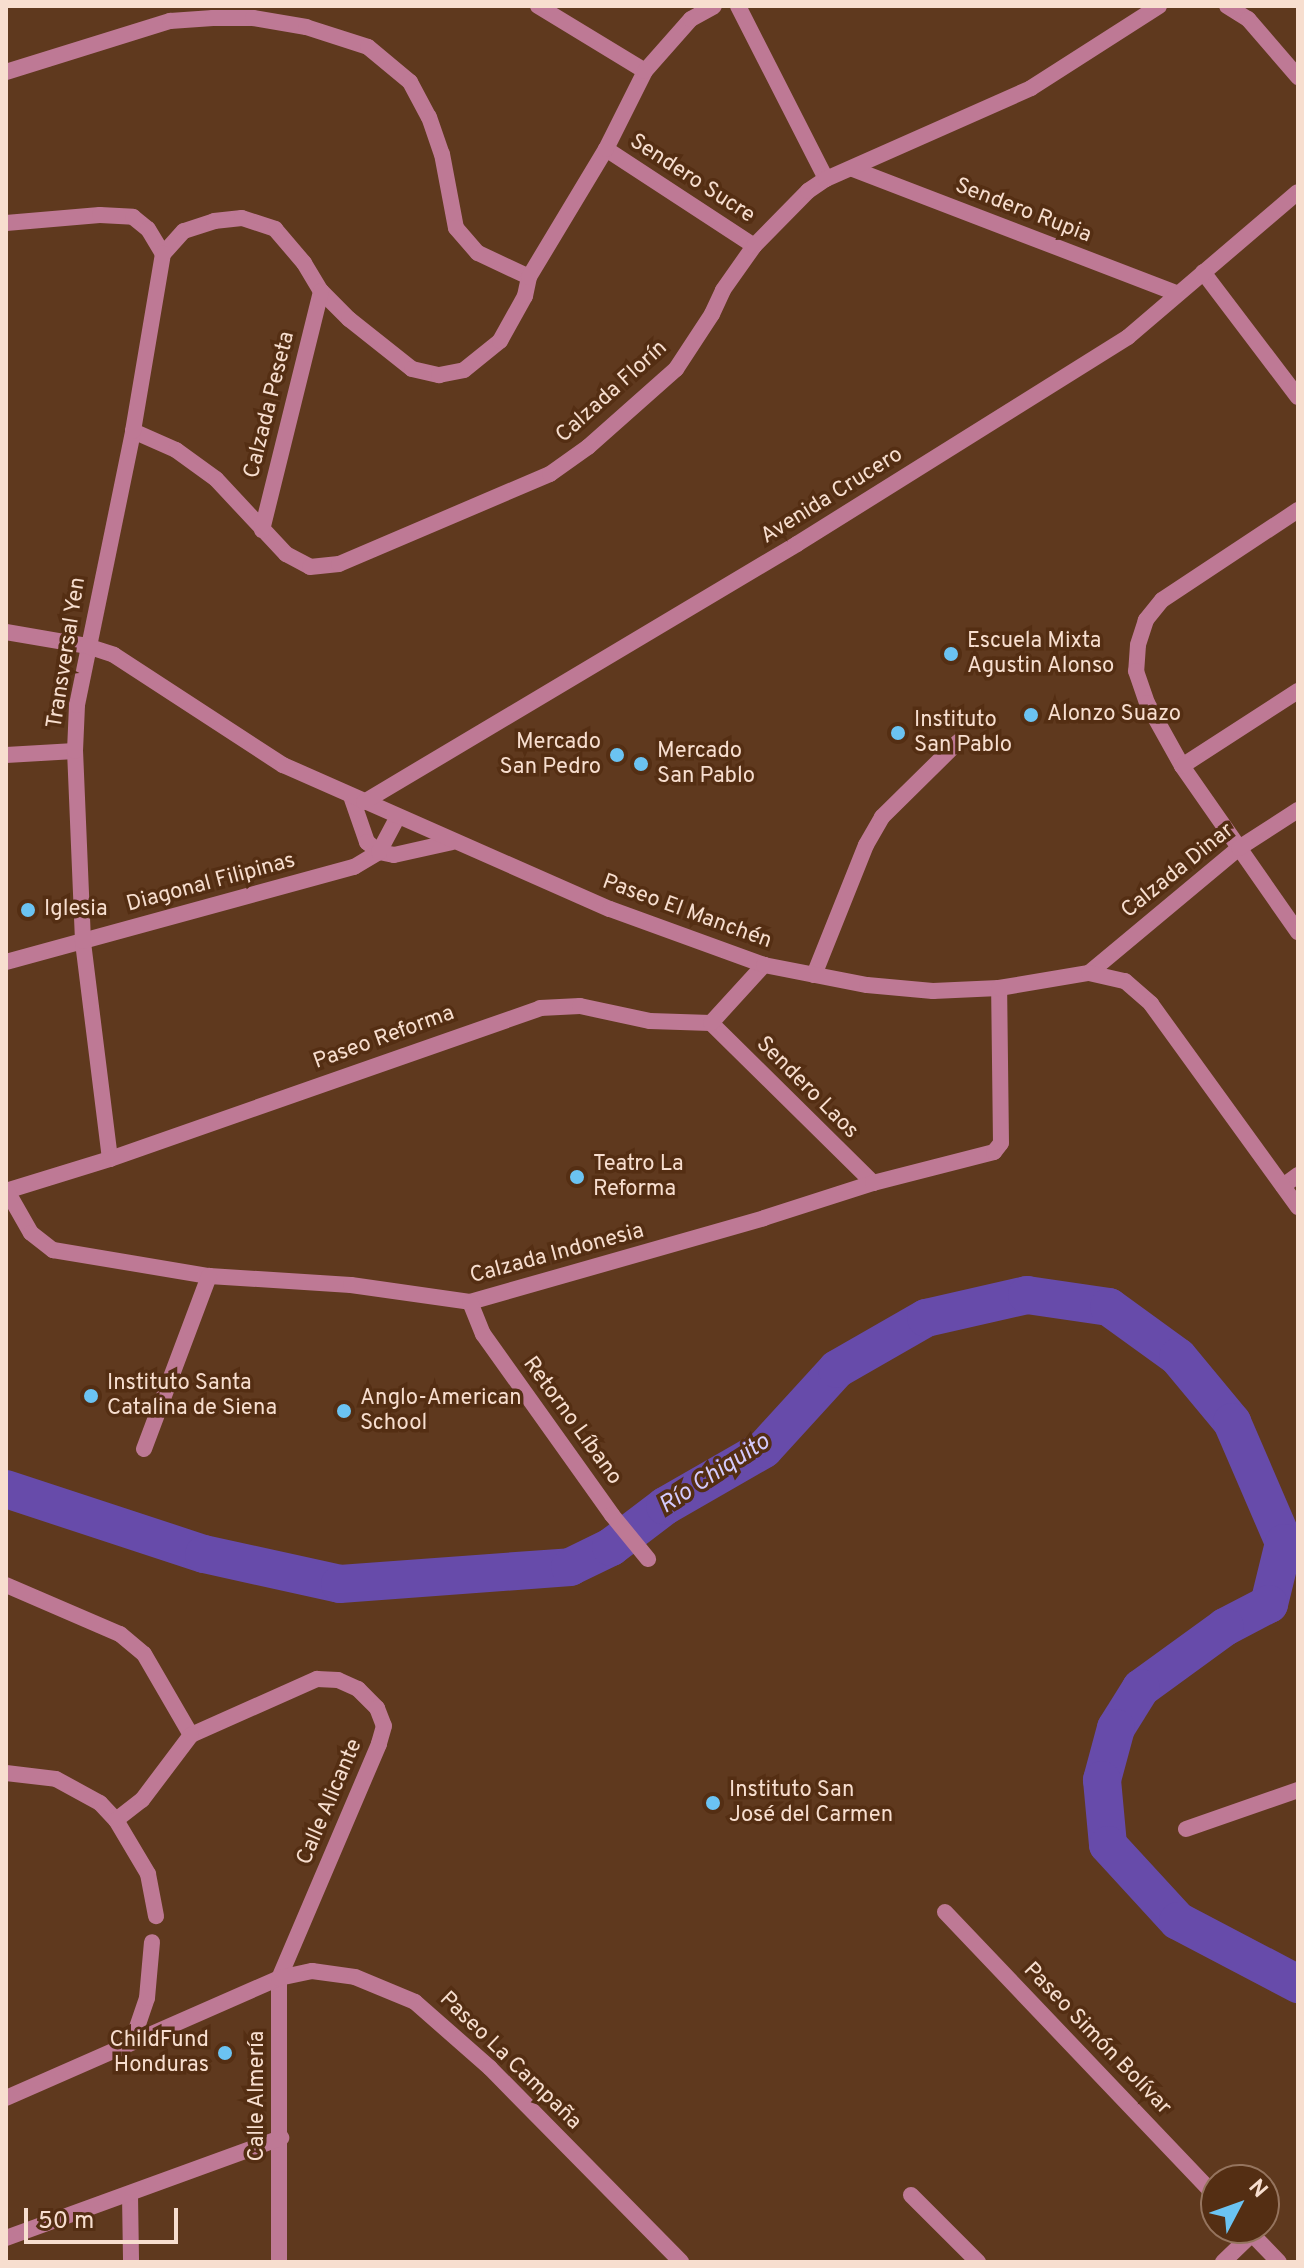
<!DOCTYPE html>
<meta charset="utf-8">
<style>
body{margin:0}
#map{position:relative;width:1304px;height:2268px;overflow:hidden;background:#5f391e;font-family:Overpass,sans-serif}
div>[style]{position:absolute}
.river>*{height:38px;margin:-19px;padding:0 19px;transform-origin:19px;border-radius:19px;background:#674baa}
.minor>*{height:16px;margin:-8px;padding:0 8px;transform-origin:8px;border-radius:8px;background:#be7995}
.tertiary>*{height:16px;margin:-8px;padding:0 8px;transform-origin:8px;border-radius:8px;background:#be7995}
.dots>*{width:22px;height:22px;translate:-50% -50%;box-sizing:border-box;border:4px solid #542e13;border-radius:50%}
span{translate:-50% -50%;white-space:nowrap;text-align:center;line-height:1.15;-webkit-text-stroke:7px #542e13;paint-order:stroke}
.street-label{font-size:22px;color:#f7decf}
.poi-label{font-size:22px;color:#f7decf}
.left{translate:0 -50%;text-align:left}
.right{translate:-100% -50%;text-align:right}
.water-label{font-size:24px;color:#d4cafd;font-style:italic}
.frame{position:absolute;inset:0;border:8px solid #f7decf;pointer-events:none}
.north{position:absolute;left:1200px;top:2164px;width:80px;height:80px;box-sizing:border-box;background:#542e13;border:2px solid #95745e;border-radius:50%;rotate:49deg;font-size:22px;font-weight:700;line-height:32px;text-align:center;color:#f7decf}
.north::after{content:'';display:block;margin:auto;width:28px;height:36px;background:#6bc3f2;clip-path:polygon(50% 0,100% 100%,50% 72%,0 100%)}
.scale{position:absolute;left:24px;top:2208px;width:154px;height:36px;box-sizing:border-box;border:4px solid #f7decf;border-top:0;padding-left:10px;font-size:24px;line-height:28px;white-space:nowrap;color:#f7decf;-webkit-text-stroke:6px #542e13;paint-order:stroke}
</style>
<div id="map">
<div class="river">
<div style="left:6px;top:1489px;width:208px;rotate:18.2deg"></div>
<div style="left:204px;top:1554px;width:139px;rotate:12.4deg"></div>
<div style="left:340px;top:1584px;width:231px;rotate:-4.2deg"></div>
<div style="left:570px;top:1567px;width:46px;rotate:-26deg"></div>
<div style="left:611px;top:1547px;width:68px;rotate:-37.2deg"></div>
<div style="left:665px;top:1506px;width:114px;rotate:-29.9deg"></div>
<div style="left:764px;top:1449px;width:108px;rotate:-47.6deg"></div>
<div style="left:837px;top:1369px;width:103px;rotate:-29.8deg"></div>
<div style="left:926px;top:1318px;width:104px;rotate:-12.8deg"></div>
<div style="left:1027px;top:1295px;width:83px;rotate:8.3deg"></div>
<div style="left:1109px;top:1307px;width:85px;rotate:35.9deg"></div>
<div style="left:1178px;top:1357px;width:85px;rotate:50.3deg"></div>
<div style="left:1232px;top:1422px;width:132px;rotate:66.7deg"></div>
<div style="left:1284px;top:1543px;width:63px;rotate:103.8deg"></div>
<div style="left:1269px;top:1604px;width:50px;rotate:152.4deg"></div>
<div style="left:1225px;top:1627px;width:104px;rotate:144deg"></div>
<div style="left:1141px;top:1688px;width:47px;rotate:122deg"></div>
<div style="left:1116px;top:1728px;width:54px;rotate:105.1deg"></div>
<div style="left:1102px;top:1780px;width:65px;rotate:84.7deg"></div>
<div style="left:1108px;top:1845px;width:103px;rotate:47.4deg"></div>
<div style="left:1178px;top:1921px;width:136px;rotate:27.7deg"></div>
</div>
<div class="minor">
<div style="left:538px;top:6px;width:125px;rotate:31.3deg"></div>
<div style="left:738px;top:6px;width:194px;rotate:63deg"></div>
<div style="left:1227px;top:6px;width:25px;rotate:32deg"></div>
<div style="left:1248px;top:19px;width:77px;rotate:49.2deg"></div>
<div style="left:6px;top:72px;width:172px;rotate:-17.3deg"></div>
<div style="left:170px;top:21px;width:43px;rotate:-4deg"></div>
<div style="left:213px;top:18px;width:40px"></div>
<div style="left:253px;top:18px;width:54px;rotate:9.6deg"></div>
<div style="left:306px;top:27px;width:65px;rotate:17.9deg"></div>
<div style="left:368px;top:47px;width:55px;rotate:39.8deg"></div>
<div style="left:410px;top:82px;width:40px;rotate:62deg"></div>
<div style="left:429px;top:117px;width:39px;rotate:71deg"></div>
<div style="left:442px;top:154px;width:75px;rotate:79.3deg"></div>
<div style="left:456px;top:228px;width:33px;rotate:49deg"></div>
<div style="left:478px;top:253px;width:56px;rotate:25.2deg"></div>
<div style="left:606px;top:149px;width:177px;rotate:33.2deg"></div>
<div style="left:853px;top:169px;width:348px;rotate:21deg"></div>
<div style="left:6px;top:223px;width:94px;rotate:-4.9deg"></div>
<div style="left:100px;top:215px;width:33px;rotate:3deg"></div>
<div style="left:133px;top:217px;width:19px;rotate:39deg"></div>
<div style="left:148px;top:229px;width:29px;rotate:59deg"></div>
<div style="left:163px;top:254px;width:31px;rotate:-48deg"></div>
<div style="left:184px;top:231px;width:32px;rotate:-18deg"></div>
<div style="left:214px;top:221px;width:28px;rotate:-6deg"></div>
<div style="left:242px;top:218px;width:35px;rotate:18deg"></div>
<div style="left:275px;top:229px;width:45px;rotate:49.5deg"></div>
<div style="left:304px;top:263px;width:33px;rotate:59deg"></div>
<div style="left:321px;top:291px;width:40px;rotate:45deg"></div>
<div style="left:349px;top:319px;width:80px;rotate:38.4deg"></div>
<div style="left:412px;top:369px;width:28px;rotate:13deg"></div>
<div style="left:439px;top:375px;width:25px;rotate:-11deg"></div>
<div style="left:464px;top:370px;width:46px;rotate:-38.9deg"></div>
<div style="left:500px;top:341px;width:51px;rotate:-60.9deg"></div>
<div style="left:525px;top:296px;width:19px;rotate:-78deg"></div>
<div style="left:529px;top:277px;width:149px;rotate:-59deg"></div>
<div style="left:606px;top:149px;width:87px;rotate:-63.4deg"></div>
<div style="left:645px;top:71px;width:69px;rotate:-48.5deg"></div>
<div style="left:691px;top:19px;width:26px;rotate:-29deg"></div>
<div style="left:1203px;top:272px;width:157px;rotate:52.8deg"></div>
<div style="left:133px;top:431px;width:47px;rotate:23.8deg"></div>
<div style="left:176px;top:450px;width:49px;rotate:35.9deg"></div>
<div style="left:216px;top:479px;width:103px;rotate:47deg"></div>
<div style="left:286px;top:554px;width:27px;rotate:28deg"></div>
<div style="left:310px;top:567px;width:29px;rotate:-6deg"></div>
<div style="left:339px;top:564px;width:229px;rotate:-23.1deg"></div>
<div style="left:550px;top:474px;width:47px;rotate:-35.4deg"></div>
<div style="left:588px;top:447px;width:118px;rotate:-41.6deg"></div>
<div style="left:676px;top:369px;width:66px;rotate:-56.8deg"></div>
<div style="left:712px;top:314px;width:26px;rotate:-65deg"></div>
<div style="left:723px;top:290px;width:54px;rotate:-54.8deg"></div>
<div style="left:754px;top:246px;width:77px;rotate:-45.5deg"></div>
<div style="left:808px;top:191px;width:22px;rotate:-34deg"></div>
<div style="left:826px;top:179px;width:224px;rotate:-23.9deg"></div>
<div style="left:1031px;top:88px;width:152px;rotate:-32.6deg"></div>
<div style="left:1298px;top:510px;width:163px;rotate:146.5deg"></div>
<div style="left:1162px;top:600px;width:26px;rotate:129deg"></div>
<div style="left:1146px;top:620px;width:26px;rotate:108deg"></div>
<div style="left:1138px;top:645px;width:26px;rotate:94deg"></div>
<div style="left:1136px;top:671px;width:34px;rotate:71deg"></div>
<div style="left:1147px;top:703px;width:72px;rotate:60.9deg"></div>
<div style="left:1182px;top:766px;width:203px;rotate:55.1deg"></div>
<div style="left:262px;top:530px;width:246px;rotate:-76.1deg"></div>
<div style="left:6px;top:755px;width:69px;rotate:-3.3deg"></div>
<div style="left:1182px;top:766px;width:138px;rotate:-32.9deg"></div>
<div style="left:351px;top:796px;width:49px;rotate:70.8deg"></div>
<div style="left:367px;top:842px;width:16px;rotate:40deg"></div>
<div style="left:379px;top:852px;width:15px;rotate:11deg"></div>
<div style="left:394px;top:855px;width:59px;rotate:-12.6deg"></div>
<div style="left:6px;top:962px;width:361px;rotate:-15.3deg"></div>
<div style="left:354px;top:867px;width:29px;rotate:-31deg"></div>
<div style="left:379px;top:852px;width:40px;rotate:-62deg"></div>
<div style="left:1089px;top:973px;width:195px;rotate:-39.8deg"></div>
<div style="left:1239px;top:848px;width:70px;rotate:-32.8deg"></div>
<div style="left:814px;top:975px;width:140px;rotate:-68.2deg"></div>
<div style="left:866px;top:845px;width:32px;rotate:-60deg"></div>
<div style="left:882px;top:817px;width:107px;rotate:-44.6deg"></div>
<div style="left:711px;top:1023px;width:228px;rotate:44.6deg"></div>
<div style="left:110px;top:1159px;width:220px;rotate:-97.1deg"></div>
<div style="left:83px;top:941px;width:190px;rotate:-92.4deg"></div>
<div style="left:75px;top:751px;width:46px;rotate:-87.5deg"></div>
<div style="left:77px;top:705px;width:280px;rotate:-78.4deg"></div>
<div style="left:133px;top:431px;width:180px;rotate:-80.4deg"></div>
<div style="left:1283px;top:1186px;width:19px;rotate:-36deg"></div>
<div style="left:6px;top:1191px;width:109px;rotate:-17.1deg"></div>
<div style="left:110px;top:1159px;width:456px;rotate:-19.3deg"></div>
<div style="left:540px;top:1008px;width:40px;rotate:-2.9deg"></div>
<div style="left:580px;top:1006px;width:72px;rotate:12.1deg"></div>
<div style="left:650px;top:1021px;width:61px;rotate:1.9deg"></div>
<div style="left:711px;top:1023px;width:79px;rotate:-47.6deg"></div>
<div style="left:7px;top:1191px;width:48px;rotate:60.3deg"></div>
<div style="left:31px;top:1233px;width:28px;rotate:38deg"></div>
<div style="left:53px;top:1250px;width:158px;rotate:9.5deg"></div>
<div style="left:209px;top:1276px;width:142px;rotate:3.6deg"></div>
<div style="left:351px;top:1285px;width:120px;rotate:8.1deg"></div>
<div style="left:470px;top:1302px;width:306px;rotate:-15.9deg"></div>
<div style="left:764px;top:1218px;width:114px;rotate:-17.8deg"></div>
<div style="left:873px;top:1183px;width:125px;rotate:-14.4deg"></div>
<div style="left:994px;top:1152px;width:11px;rotate:-52deg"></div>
<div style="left:1001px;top:1143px;width:155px;rotate:-90.7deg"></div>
<div style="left:470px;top:1302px;width:35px;rotate:68deg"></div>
<div style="left:483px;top:1334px;width:222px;rotate:54.5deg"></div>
<div style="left:612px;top:1515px;width:57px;rotate:50.7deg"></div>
<div style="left:144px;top:1449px;width:185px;rotate:-69.4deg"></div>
<div style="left:6px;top:1585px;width:124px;rotate:23.3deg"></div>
<div style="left:120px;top:1634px;width:31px;rotate:40deg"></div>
<div style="left:144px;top:1654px;width:94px;rotate:59.9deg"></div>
<div style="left:191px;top:1735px;width:138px;rotate:-24deg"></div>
<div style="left:317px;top:1679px;width:21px;rotate:3deg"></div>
<div style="left:338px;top:1680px;width:22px;rotate:24deg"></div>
<div style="left:358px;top:1689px;width:27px;rotate:45deg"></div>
<div style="left:377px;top:1708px;width:19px;rotate:69deg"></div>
<div style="left:384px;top:1726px;width:19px;rotate:106deg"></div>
<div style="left:379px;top:1744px;width:254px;rotate:113.1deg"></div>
<div style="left:279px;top:1978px;width:284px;rotate:90deg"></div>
<div style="left:6px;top:1773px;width:50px;rotate:6.8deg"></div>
<div style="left:56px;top:1779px;width:50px;rotate:28.6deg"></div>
<div style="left:100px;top:1803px;width:23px;rotate:47deg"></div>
<div style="left:116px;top:1820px;width:63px;rotate:59.3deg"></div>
<div style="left:148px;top:1874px;width:43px;rotate:79.2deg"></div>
<div style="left:116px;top:1820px;width:33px;rotate:-38deg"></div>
<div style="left:142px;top:1800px;width:81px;rotate:-53deg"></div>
<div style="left:1186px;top:1829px;width:119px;rotate:-19.2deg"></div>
<div style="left:945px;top:1912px;width:393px;rotate:46.4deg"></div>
<div style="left:132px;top:2042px;width:46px;rotate:-71.2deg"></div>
<div style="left:147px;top:1998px;width:56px;rotate:-84.9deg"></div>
<div style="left:6px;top:2098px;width:298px;rotate:-23.7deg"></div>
<div style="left:279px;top:1978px;width:34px;rotate:-12deg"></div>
<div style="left:312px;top:1971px;width:43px;rotate:7.9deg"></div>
<div style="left:355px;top:1977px;width:65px;rotate:22.6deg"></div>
<div style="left:415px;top:2002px;width:100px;rotate:41.3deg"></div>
<div style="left:490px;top:2068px;width:272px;rotate:45.4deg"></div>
<div style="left:130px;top:2195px;width:67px;rotate:89.1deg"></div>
<div style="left:911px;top:2195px;width:95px;rotate:45deg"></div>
<div style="left:1246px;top:2228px;width:47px;rotate:45.9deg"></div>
<div style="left:6px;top:2238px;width:293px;rotate:-20deg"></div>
<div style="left:1223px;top:2262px;width:40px;rotate:-44deg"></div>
</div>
<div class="tertiary">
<div style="left:6px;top:632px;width:82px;rotate:9.8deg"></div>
<div style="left:87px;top:646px;width:28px;rotate:18deg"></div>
<div style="left:114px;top:655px;width:202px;rotate:33.1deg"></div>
<div style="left:283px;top:765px;width:357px;rotate:23.8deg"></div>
<div style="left:610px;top:909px;width:164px;rotate:20deg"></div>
<div style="left:764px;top:965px;width:105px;rotate:11deg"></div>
<div style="left:867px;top:985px;width:66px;rotate:5.2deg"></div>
<div style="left:933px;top:991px;width:66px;rotate:-2.6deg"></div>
<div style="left:999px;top:988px;width:91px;rotate:-9.5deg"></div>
<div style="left:1089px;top:973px;width:37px;rotate:13deg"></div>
<div style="left:1125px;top:981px;width:35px;rotate:41deg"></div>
<div style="left:1151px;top:1004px;width:251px;rotate:54.1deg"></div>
<div style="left:364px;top:802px;width:504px;rotate:-30.79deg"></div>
<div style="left:797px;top:544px;width:390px;rotate:-32deg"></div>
<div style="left:1128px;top:337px;width:223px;rotate:-40.5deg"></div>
</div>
<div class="dots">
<div style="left:951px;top:654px;background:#6bc3f2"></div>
<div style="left:1031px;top:715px;background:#6bc3f2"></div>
<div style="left:898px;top:733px;background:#6bc3f2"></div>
<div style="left:617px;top:755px;background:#6bc3f2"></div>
<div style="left:641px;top:764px;background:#6bc3f2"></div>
<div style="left:28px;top:910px;background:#6bc3f2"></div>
<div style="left:577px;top:1177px;background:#6bc3f2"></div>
<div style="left:91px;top:1396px;background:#6bc3f2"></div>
<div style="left:344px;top:1411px;background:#6bc3f2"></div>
<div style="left:713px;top:1803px;background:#6bc3f2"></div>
<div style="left:225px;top:2053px;background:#6bc3f2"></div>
</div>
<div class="street-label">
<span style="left:692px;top:179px;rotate:33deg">Sendero Sucre</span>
<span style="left:1023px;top:211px;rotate:21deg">Sendero Rupia</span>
<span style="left:612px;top:392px;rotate:-42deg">Calzada Florín</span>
<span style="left:270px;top:405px;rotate:-76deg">Calzada Peseta</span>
<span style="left:832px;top:496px;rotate:-32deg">Avenida Crucero</span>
<span style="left:67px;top:653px;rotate:-81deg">Transversal Yen</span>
<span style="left:1178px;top:871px;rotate:-39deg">Calzada Dinar</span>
<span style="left:211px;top:883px;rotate:-15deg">Diagonal Filipinas</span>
<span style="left:687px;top:912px;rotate:20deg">Paseo El Manchén</span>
<span style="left:384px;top:1038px;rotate:-20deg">Paseo Reforma</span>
<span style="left:807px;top:1088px;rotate:45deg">Sendero Laos</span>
<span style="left:557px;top:1254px;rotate:-15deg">Calzada Indonesia</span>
<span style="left:572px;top:1421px;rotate:54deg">Retorno Líbano</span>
<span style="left:330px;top:1802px;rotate:-67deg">Calle Alicante</span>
<span style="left:1097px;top:2039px;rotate:46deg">Paseo Simón Bolívar</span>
<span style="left:510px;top:2061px;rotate:44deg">Paseo La Campaña</span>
<span style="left:258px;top:2096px;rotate:-90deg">Calle Almería</span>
</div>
<div class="poi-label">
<span class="left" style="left:967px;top:654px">Escuela Mixta<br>Agustin Alonso</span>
<span class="left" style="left:1047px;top:715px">Alonzo Suazo</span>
<span class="left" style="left:914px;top:733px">Instituto<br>San Pablo</span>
<span class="right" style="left:601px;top:755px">Mercado<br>San Pedro</span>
<span class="left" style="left:657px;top:764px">Mercado<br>San Pablo</span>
<span class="left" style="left:44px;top:910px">Iglesia</span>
<span class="left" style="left:593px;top:1177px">Teatro La<br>Reforma</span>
<span class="left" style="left:107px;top:1396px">Instituto Santa<br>Catalina de Siena</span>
<span class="left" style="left:360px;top:1411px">Anglo-American<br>School</span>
<span class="left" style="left:729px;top:1803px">Instituto San<br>José del Carmen</span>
<span class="right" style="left:209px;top:2053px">ChildFund<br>Honduras</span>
</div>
<div class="water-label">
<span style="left:715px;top:1475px;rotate:-33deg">Río Chiquito</span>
</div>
<div class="frame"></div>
<div class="north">N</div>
<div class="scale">50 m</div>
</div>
